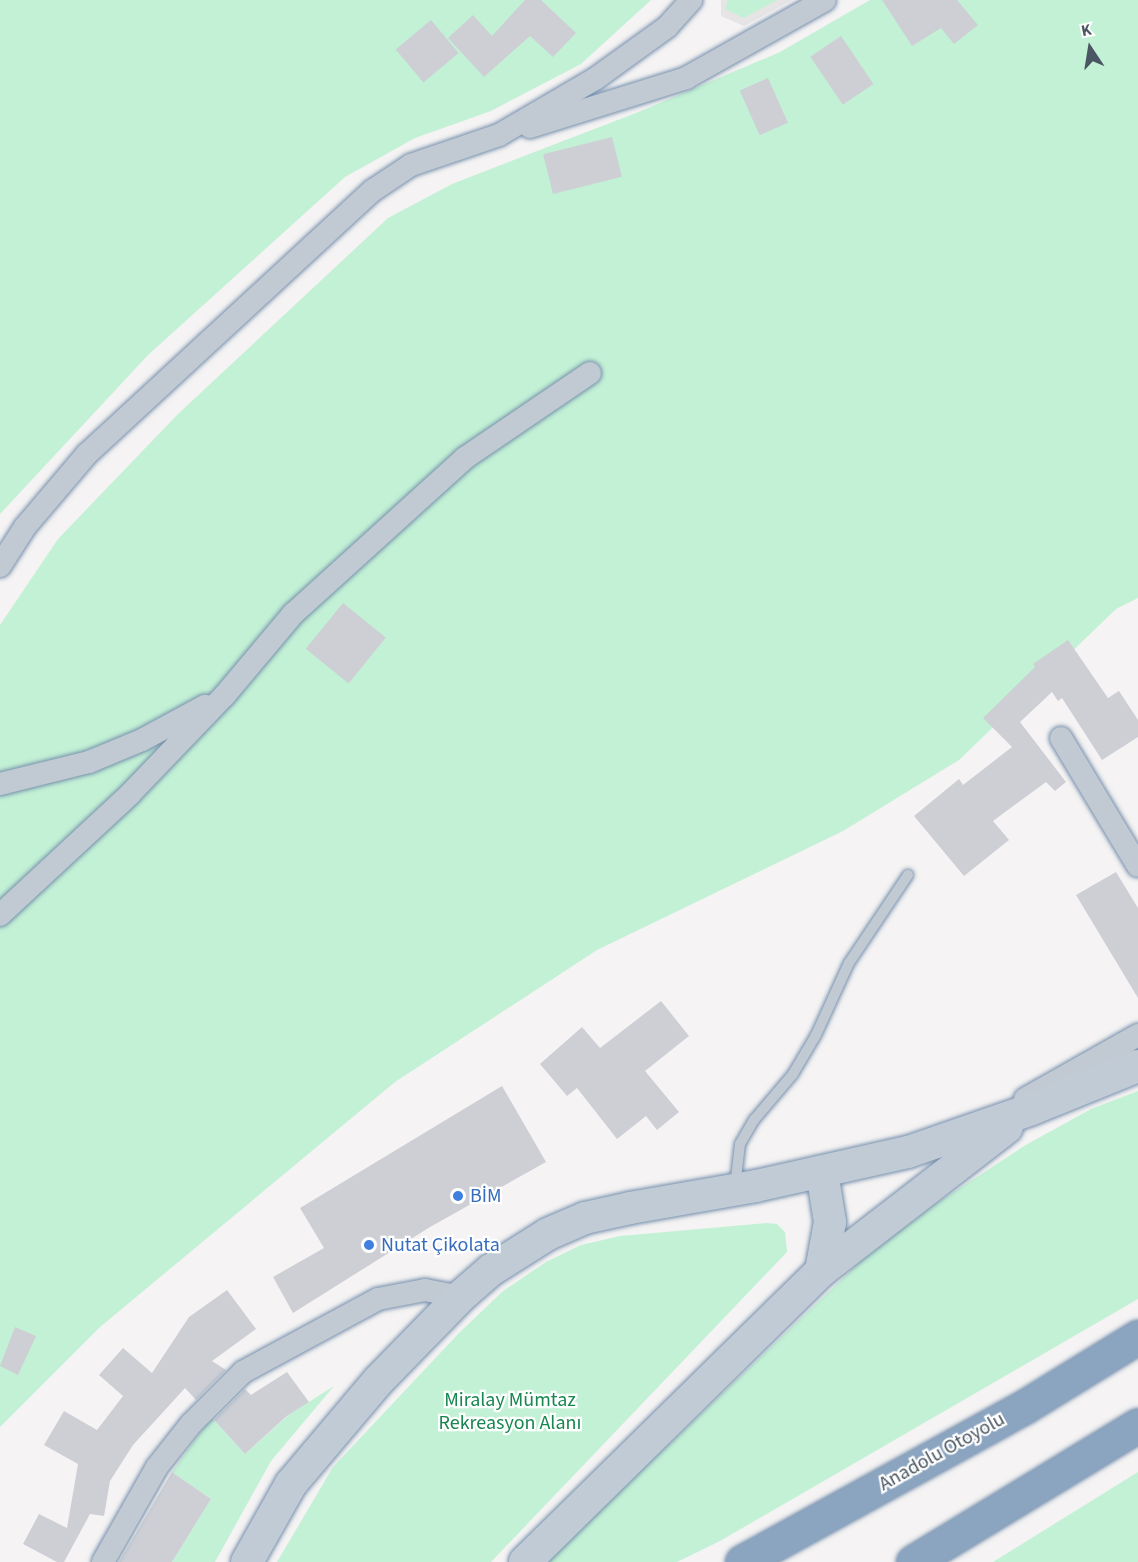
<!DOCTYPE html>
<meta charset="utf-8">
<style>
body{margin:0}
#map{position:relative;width:1138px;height:1562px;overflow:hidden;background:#f5f3f3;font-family:"Source Sans 3",sans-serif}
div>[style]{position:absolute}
.education>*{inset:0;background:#e6e4e5}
.green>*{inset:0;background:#c3f1d5}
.building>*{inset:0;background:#cdcfd5;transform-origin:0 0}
.roads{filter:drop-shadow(0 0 2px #7690ad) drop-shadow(0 0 2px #7690ad)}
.service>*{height:10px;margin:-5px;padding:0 5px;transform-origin:5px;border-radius:5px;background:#c1cad2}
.minor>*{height:22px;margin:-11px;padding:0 11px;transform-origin:11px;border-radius:11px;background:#c1cad2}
.secondary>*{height:32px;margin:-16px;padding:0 16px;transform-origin:16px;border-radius:16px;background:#c1cbd6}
.motorway>*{height:33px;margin:-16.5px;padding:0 16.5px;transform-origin:16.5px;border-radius:16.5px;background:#8ba5c1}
.dots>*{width:16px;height:16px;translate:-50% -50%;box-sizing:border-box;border:3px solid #fff;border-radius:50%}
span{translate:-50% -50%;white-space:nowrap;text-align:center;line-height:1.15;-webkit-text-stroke:4.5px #fff;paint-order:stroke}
.shop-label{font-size:20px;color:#366cbe}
.left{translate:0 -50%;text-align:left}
.park-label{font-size:20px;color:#17864f}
.street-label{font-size:20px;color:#4a5661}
.north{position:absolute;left:1060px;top:18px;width:60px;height:60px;-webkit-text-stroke:4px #fff;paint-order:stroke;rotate:348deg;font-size:16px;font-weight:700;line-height:24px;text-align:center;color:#4a5661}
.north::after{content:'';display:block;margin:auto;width:21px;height:27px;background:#4a5661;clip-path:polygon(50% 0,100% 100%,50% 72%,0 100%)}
</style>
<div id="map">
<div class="education">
<div style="clip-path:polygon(721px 0,792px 0,744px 26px,721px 16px)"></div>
</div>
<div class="green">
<div style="clip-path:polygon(0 0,651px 0,581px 64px,491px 111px,415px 138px,345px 177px,148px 355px,0 514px)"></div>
<div style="clip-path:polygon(728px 0,777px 0,744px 18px,725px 9px)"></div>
<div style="clip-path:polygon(870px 0,1138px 0,1138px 598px,1116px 609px,959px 760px,843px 831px,597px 950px,395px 1082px,100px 1327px,0 1427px,0 625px,58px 539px,178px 414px,388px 218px,452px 184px,641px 111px,780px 52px)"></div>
<div style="clip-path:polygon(1138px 1091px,1138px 1299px,720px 1541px,677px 1562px,546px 1562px,861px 1261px,934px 1205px,1024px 1146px,1091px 1109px)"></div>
<div style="clip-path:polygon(766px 1223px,777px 1224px,785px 1232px,787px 1252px,491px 1562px,277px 1562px,333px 1467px,459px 1333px,503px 1291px,546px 1262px,581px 1245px,620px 1236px)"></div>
<div style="clip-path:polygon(334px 1386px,271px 1461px,215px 1562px,172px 1562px,211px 1499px,172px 1472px,211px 1417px,245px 1454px,290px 1414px)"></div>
<div style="clip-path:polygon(1138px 1472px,1138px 1562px,993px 1562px)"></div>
</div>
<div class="building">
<div style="clip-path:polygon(525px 0,541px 0,576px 33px,553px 57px,530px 36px,484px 77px,448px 38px,473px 15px,492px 36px)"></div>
<div style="clip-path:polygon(882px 0,957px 0,978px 25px,954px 44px,941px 28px,912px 46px)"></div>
<div style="left:431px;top:20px;width:43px;height:46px;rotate:50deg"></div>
<div style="left:841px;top:36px;width:58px;height:37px;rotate:56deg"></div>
<div style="left:768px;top:78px;width:49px;height:31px;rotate:66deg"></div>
<div style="left:612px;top:137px;width:41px;height:71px;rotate:76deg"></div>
<div style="left:343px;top:603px;width:55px;height:59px;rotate:39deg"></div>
<div style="clip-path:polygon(1068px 640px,1108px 698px,1119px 691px,1138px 720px,1138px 737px,1102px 760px,1062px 698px,1058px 701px,1052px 692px,1020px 722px,1066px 782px,1055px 791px,1046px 782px,993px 821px,1009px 840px,964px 876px,914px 816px,959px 779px,963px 785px,1012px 747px,983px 718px,1035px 667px,1033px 664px)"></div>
<div style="clip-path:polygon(1116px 872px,1138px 908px,1138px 998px,1076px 895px)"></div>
<div style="clip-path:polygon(661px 1001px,689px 1036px,645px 1071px,679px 1112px,657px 1130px,646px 1116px,617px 1139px,577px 1088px,567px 1096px,540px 1064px,582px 1027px,600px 1048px)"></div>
<div style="clip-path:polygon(502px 1086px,546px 1162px,430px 1227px,293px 1313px,273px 1277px,324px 1248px,300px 1208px)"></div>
<div style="clip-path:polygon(227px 1290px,256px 1329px,212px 1361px,226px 1370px,196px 1400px,185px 1388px,133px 1445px,110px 1481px,104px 1516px,90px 1514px,64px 1562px,57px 1562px,23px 1544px,39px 1514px,67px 1528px,78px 1464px,44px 1445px,64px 1411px,97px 1430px,123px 1396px,99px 1375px,123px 1348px,152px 1373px,189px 1317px)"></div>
<div style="clip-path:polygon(15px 1327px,36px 1336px,18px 1375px,0 1366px)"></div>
<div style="clip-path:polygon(287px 1372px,309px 1402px,287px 1416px,245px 1454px,214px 1420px,245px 1389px,251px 1395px)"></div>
<div style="clip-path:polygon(172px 1472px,211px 1499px,172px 1562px,119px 1562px)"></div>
</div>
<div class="roads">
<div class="service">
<div style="left:735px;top:1187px;width:43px;rotate:-83.4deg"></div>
<div style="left:740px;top:1144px;width:28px;rotate:-60deg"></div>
<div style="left:754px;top:1120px;width:60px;rotate:-49.7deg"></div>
<div style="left:793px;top:1074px;width:45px;rotate:-59.5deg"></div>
<div style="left:816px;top:1035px;width:79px;rotate:-65.4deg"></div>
<div style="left:849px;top:963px;width:106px;rotate:-56.2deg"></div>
</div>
<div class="minor">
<div style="left:530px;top:127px;width:164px;rotate:-17.4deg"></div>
<div style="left:686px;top:78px;width:159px;rotate:-29.3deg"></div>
<div style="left:0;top:566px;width:46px;rotate:-57.3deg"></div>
<div style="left:25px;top:527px;width:96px;rotate:-49.7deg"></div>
<div style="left:87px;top:454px;width:388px;rotate:-42.7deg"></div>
<div style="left:372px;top:191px;width:47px;rotate:-33.7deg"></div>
<div style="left:411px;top:165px;width:93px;rotate:-18.8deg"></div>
<div style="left:499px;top:135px;width:111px;rotate:-30.3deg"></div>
<div style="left:595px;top:79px;width:89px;rotate:-35.8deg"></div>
<div style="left:667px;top:27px;width:36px;rotate:-48deg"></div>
<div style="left:1061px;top:738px;width:149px;rotate:59deg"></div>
<div style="left:0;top:784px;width:92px;rotate:-13.9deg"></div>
<div style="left:89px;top:762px;width:57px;rotate:-22.5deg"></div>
<div style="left:142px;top:740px;width:72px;rotate:-28.4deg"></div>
<div style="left:0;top:915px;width:178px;rotate:-42.9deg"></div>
<div style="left:130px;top:794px;width:137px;rotate:-46.2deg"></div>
<div style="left:225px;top:695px;width:106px;rotate:-50deg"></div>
<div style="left:293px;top:614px;width:232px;rotate:-42.2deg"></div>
<div style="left:465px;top:458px;width:151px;rotate:-34.2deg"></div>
<div style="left:1025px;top:1099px;width:130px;rotate:-29.5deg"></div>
<div style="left:103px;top:1562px;width:109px;rotate:-60.4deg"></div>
<div style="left:157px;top:1467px;width:55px;rotate:-51.7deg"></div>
<div style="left:191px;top:1424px;width:74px;rotate:-45deg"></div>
<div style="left:243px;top:1372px;width:153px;rotate:-28.4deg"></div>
<div style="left:378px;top:1299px;width:48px;rotate:-10.8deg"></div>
<div style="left:425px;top:1290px;width:36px;rotate:11deg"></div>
</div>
<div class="secondary">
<div style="left:821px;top:1271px;width:50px;rotate:-79.6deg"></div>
<div style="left:830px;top:1222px;width:51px;rotate:-99.1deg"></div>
<div style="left:247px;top:1562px;width:90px;rotate:-60.6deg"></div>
<div style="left:291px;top:1484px;width:136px;rotate:-49.8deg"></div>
<div style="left:379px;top:1380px;width:116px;rotate:-45.7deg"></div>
<div style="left:460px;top:1297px;width:41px;rotate:-41.1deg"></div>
<div style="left:491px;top:1270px;width:67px;rotate:-32.3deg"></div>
<div style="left:548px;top:1234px;width:40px;rotate:-23.4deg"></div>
<div style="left:585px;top:1218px;width:46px;rotate:-12.5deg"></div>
<div style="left:630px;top:1208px;width:128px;rotate:-9.9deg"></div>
<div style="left:756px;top:1186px;width:156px;rotate:-12.6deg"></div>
<div style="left:908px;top:1152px;width:131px;rotate:-19.1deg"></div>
<div style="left:1032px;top:1109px;width:114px;rotate:-22.1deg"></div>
<div style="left:525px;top:1562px;width:415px;rotate:-44.5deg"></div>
<div style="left:821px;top:1271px;width:235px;rotate:-37.7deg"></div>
</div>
<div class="motorway">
<div style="left:742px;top:1562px;width:322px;rotate:-28.8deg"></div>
<div style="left:1024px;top:1407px;width:134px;rotate:-31.6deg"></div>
<div style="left:913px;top:1562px;width:263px;rotate:-31.3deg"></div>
</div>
</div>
<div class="dots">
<div style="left:458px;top:1196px;background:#3f7fe0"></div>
<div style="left:369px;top:1245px;background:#3f7fe0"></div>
</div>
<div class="shop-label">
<span class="left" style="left:470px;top:1196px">BİM</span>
<span class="left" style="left:381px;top:1245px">Nutat Çikolata</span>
</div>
<div class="park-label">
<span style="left:510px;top:1412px">Miralay Mümtaz<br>Rekreasyon Alanı</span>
</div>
<div class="street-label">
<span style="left:942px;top:1452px;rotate:-29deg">Anadolu Otoyolu</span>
</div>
<div class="north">K</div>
</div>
